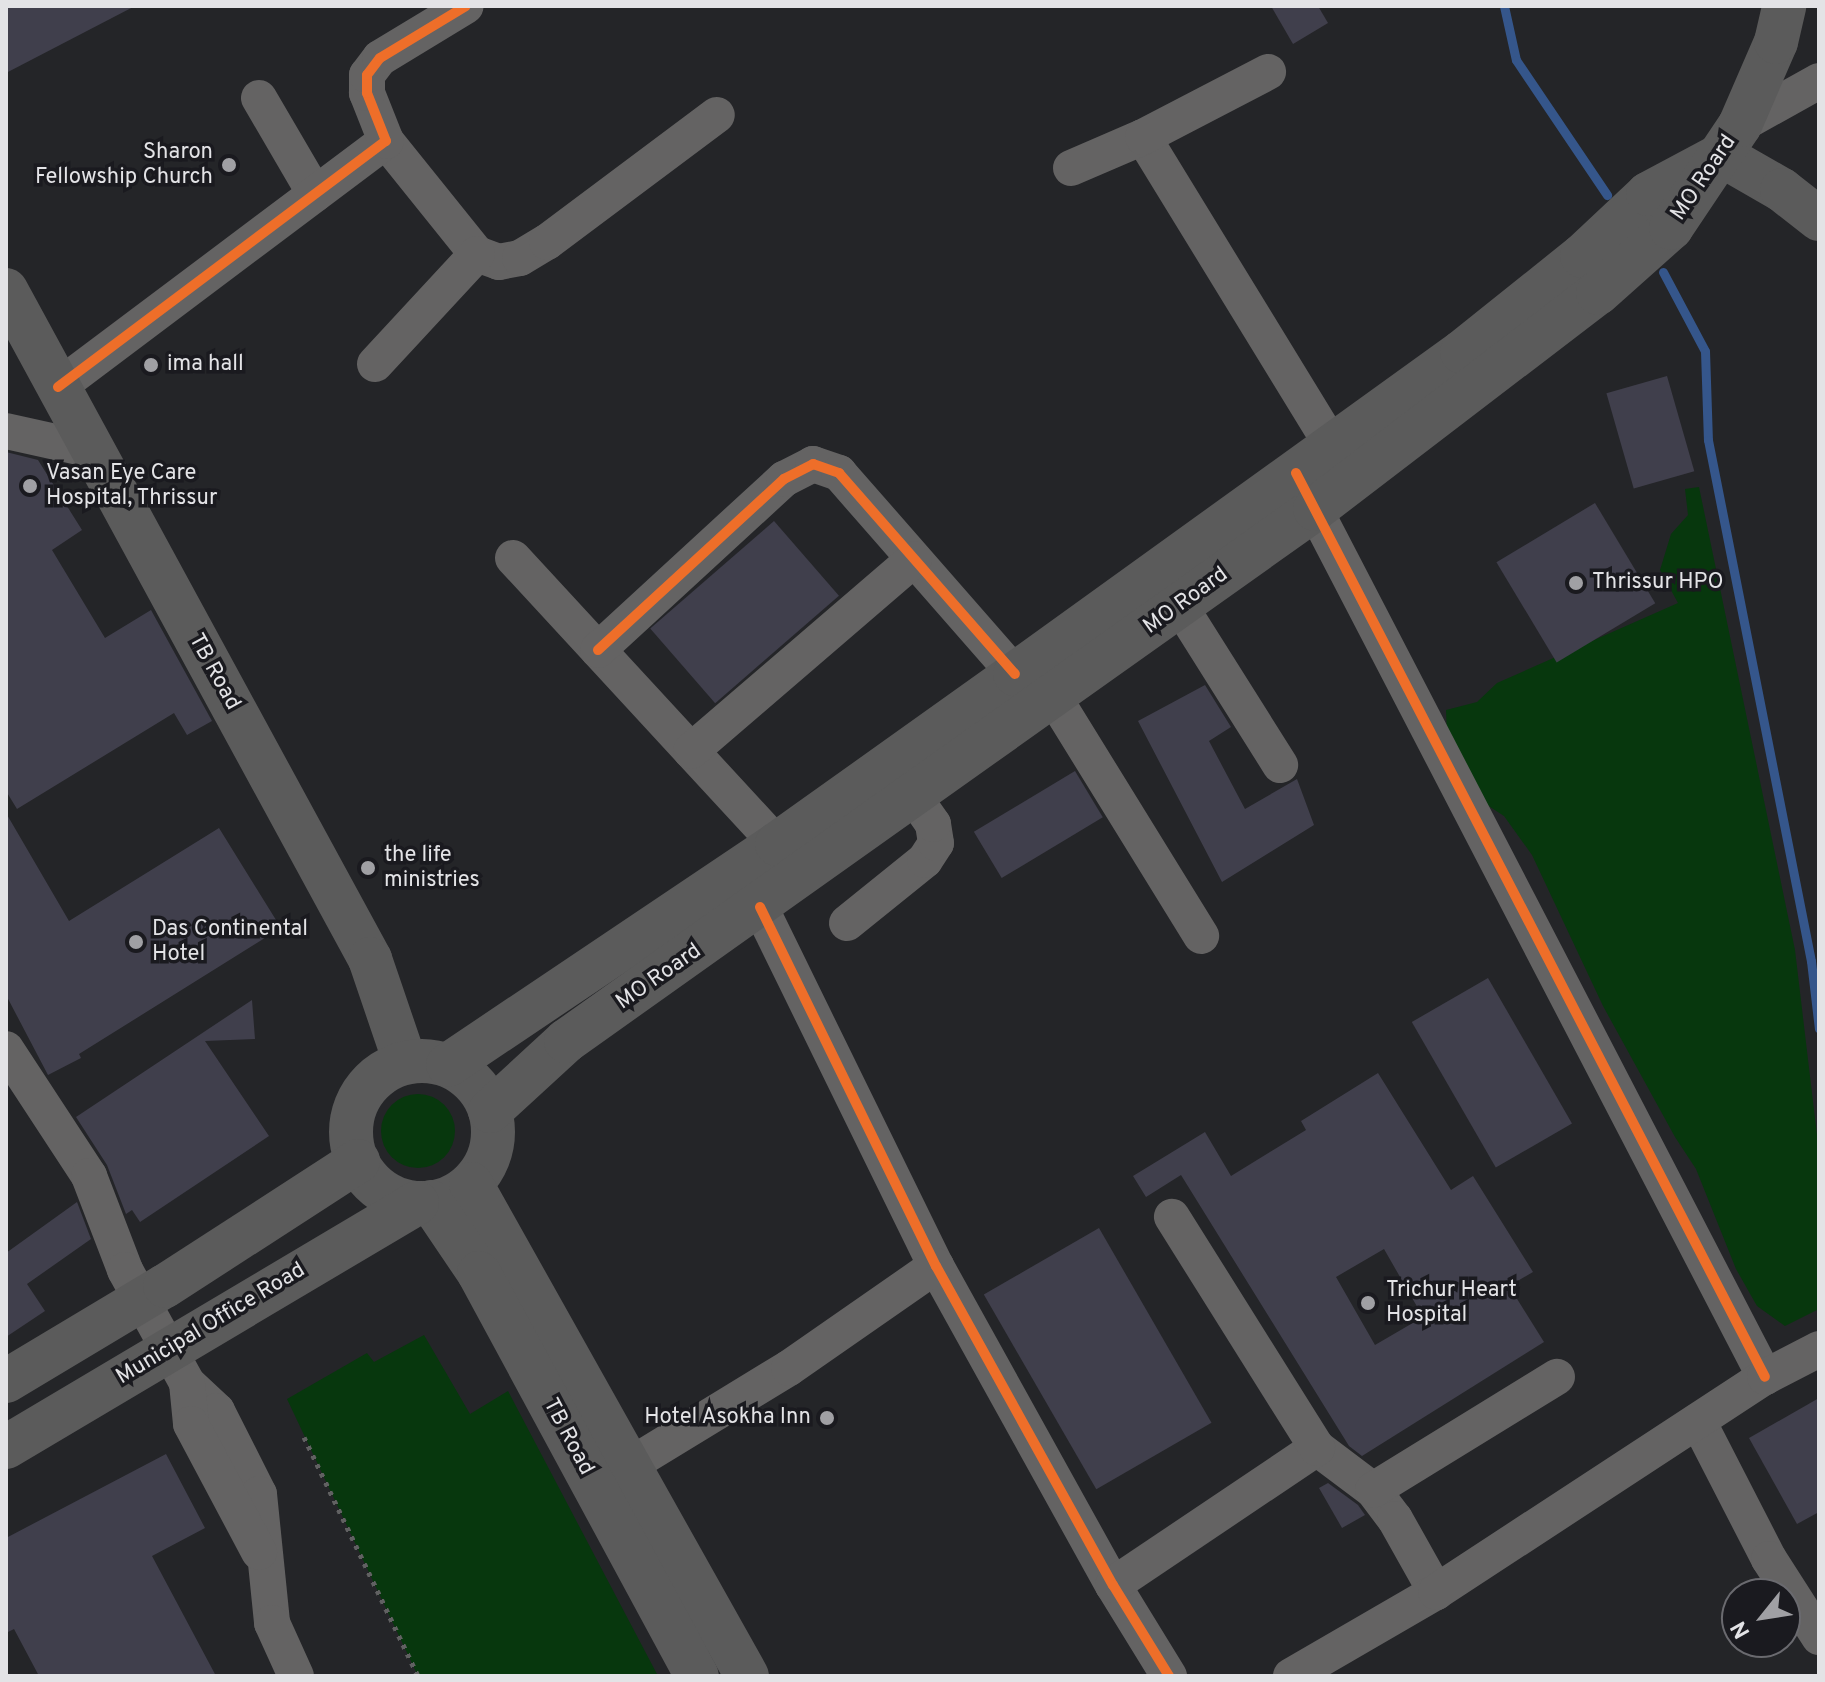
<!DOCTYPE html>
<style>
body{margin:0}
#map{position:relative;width:1825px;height:1682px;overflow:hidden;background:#242528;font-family:Overpass,sans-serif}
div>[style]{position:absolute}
.green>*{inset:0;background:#07370d}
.round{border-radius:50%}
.stream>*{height:9px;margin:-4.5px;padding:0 4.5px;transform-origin:4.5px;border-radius:4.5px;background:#35568b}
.building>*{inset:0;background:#403f4c;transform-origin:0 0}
.path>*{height:5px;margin-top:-2.5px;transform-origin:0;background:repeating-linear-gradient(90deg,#616162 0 4px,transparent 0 10px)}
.minor>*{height:36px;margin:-18px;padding:0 18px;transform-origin:18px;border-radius:18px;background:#646363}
.major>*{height:44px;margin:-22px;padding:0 22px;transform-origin:22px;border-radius:22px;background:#5b5b5b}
.major>.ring{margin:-22px;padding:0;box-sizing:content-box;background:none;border:44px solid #5b5b5b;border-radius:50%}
.cycleway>*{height:10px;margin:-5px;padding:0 5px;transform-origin:5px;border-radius:5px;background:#ee6e29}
.dots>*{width:22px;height:22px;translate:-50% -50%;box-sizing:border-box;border:4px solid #1a1a1f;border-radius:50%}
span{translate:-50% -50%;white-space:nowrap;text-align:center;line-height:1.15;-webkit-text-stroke:7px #1a1a1f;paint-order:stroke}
.poi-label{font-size:22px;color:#e3e3e6}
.right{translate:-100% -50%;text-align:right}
.left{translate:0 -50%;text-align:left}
.street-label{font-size:22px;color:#e3e3e6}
.frame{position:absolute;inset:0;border:8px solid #e3e3e6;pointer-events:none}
.north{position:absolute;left:1721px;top:1578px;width:80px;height:80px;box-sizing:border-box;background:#1a1a1f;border:2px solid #6a6a6f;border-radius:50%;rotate:240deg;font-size:22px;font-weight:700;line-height:32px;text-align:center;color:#e3e3e6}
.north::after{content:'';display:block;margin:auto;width:28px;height:36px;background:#a0a0a4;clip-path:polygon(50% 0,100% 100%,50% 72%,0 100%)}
</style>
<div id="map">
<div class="green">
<div style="clip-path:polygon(1699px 487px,1795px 950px,1819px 1152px,1819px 1309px,1785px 1326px,1757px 1306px,1736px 1269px,1696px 1169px,1675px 1137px,1603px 1006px,1532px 855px,1504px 816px,1481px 801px,1447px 735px,1446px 710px,1477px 702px,1497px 683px,1678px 603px,1660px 570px,1671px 534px,1688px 515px,1685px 489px)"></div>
<div class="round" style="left:381px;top:1094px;width:74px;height:74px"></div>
<div style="clip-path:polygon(424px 1335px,470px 1414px,508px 1391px,658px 1676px,418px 1676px,287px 1399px,367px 1353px,374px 1362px)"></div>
</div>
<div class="stream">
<div style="left:1504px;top:6px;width:55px;rotate:77.5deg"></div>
<div style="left:1516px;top:60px;width:163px;rotate:56deg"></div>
<div style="left:1663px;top:272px;width:89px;rotate:62deg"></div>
<div style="left:1705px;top:351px;width:89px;rotate:88.1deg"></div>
<div style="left:1708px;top:440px;width:531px;rotate:78.82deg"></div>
<div style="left:1811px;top:961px;width:68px;rotate:83.3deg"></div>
</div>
<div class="building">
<div style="clip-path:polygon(6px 6px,135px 6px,6px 73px)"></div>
<div style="clip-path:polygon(1271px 6px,1318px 6px,1328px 23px,1293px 44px)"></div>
<div style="left:1667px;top:376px;width:99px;height:63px;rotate:74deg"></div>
<div style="clip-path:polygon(6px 452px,38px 460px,82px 530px,52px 550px,105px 638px,151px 610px,212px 721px,187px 735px,174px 713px,17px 809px,6px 791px)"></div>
<div style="left:1595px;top:503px;width:117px;height:115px;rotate:59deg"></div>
<div style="left:774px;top:521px;width:99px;height:164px;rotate:49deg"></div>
<div style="clip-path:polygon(1205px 685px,1231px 727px,1209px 741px,1245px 809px,1297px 779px,1314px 825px,1222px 882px,1138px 721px)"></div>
<div style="left:1075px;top:771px;width:54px;height:118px;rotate:59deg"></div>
<div style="clip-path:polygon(6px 813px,69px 921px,219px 828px,281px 928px,79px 1054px,81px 1058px,48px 1075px,6px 995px)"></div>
<div style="left:1488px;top:978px;width:168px;height:88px;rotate:60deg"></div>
<div style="clip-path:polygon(252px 1000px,255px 1039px,205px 1041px,269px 1136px,140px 1222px,132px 1210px,126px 1214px,107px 1165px,76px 1117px)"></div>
<div style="clip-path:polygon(evenodd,1378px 1073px,1451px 1190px,1473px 1176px,1533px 1272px,1509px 1286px,1544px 1342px,1362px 1456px,1349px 1446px,1181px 1175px,1146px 1197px,1133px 1176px,1205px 1132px,1231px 1176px,1306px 1130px,1301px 1121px,1378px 1073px,1384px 1249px,1423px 1317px,1375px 1345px,1336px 1277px,1384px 1249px)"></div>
<div style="clip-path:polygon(77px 1202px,91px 1239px,27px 1284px,45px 1311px,6px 1337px,6px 1253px)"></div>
<div style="left:1099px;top:1228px;width:225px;height:133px;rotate:60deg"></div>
<div style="clip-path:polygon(1819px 1398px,1819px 1512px,1797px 1524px,1749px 1438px)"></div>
<div style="clip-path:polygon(166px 1454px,205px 1528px,152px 1556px,216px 1676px,39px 1676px,14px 1629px,6px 1633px,6px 1538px)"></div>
<div style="clip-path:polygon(1328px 1483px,1358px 1505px,1365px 1515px,1342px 1528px,1319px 1488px)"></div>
</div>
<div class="path">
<div style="left:304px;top:1437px;width:265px;rotate:64.5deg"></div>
</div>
<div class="minor">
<div style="left:259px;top:98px;width:111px;rotate:59.7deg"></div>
<div style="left:1740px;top:125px;width:90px;rotate:-29.1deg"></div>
<div style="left:1143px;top:137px;width:361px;rotate:58.5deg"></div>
<div style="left:386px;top:141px;width:145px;rotate:51.2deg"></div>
<div style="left:477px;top:254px;width:23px;rotate:20deg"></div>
<div style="left:499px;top:262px;width:21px;rotate:-11deg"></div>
<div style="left:520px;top:258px;width:31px;rotate:-31deg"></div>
<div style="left:547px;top:242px;width:212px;rotate:-36.8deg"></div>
<div style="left:1071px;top:168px;width:78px;rotate:-23.3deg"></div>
<div style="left:1143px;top:137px;width:141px;rotate:-27.5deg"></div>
<div style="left:375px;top:364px;width:150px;rotate:-47.2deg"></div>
<div style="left:58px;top:387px;width:410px;rotate:-36.9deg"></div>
<div style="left:386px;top:141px;width:52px;rotate:-111.6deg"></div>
<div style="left:367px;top:93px;width:18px;rotate:-90deg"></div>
<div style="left:367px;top:75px;width:21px;rotate:-53deg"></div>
<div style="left:380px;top:58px;width:100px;rotate:-31.2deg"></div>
<div style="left:6px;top:431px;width:88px;rotate:12.5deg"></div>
<div style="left:1303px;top:487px;width:1003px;rotate:62.57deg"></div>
<div style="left:513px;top:558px;width:389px;rotate:47.3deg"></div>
<div style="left:1180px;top:606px;width:188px;rotate:57.8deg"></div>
<div style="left:598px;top:650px;width:253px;rotate:-42.6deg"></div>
<div style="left:784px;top:479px;width:33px;rotate:-27deg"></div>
<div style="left:813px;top:464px;width:28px;rotate:19deg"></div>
<div style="left:839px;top:473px;width:267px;rotate:48.8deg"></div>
<div style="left:1053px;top:696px;width:282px;rotate:58.3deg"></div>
<div style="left:691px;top:751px;width:294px;rotate:-40.7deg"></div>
<div style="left:760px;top:907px;width:400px;rotate:63.9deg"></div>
<div style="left:936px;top:1266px;width:365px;rotate:61deg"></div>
<div style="left:1113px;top:1585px;width:107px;rotate:58.4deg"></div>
<div style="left:847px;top:923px;width:100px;rotate:-38.9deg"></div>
<div style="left:925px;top:860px;width:20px;rotate:-57deg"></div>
<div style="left:936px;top:843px;width:19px;rotate:-99deg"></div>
<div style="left:933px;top:824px;width:33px;rotate:-125deg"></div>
<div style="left:6px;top:1049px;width:152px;rotate:56.8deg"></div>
<div style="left:89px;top:1176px;width:101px;rotate:69deg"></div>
<div style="left:125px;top:1270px;width:129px;rotate:61.2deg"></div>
<div style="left:187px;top:1383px;width:41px;rotate:43deg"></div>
<div style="left:217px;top:1411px;width:93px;rotate:63.2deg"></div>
<div style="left:259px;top:1494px;width:130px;rotate:84.2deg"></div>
<div style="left:272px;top:1623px;width:58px;rotate:65.6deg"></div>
<div style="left:187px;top:1383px;width:41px;rotate:84.4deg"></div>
<div style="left:191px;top:1424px;width:145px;rotate:62deg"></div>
<div style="left:1698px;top:1421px;width:155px;rotate:62.8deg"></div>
<div style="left:1769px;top:1559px;width:93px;rotate:57.3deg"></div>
<div style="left:1317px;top:1448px;width:70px;rotate:36.9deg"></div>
<div style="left:1373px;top:1490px;width:36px;rotate:53deg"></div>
<div style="left:1395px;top:1519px;width:84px;rotate:60.7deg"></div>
<div style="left:630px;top:1465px;width:186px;rotate:-31.4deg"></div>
<div style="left:789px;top:1368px;width:179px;rotate:-34.8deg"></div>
<div style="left:1373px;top:1490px;width:216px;rotate:-31.6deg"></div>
<div style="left:1113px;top:1585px;width:246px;rotate:-33.9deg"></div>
<div style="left:1317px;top:1448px;width:273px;rotate:-122.1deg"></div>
<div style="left:1291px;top:1676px;width:168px;rotate:-30.1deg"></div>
<div style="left:1436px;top:1592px;width:393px;rotate:-33.2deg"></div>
<div style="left:1765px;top:1377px;width:61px;rotate:-27.4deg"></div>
</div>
<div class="major">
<div style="left:1721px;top:155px;width:70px;rotate:29.8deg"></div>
<div style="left:1782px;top:190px;width:47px;rotate:38.1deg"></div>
<div style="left:6px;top:290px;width:762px;rotate:61.45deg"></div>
<div style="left:370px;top:959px;width:109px;rotate:71.2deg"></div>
<div class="ring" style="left:351px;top:1061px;width:98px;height:98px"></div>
<div style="left:448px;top:1065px;width:396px;rotate:-33.9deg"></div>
<div style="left:777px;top:844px;width:292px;rotate:-35.5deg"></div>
<div style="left:1015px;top:674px;width:551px;rotate:-35.77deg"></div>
<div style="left:1462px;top:352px;width:154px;rotate:-38.7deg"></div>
<div style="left:1582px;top:256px;width:91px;rotate:-43.2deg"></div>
<div style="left:1648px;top:194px;width:76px;rotate:-28.2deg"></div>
<div style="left:490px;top:1111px;width:103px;rotate:-42.6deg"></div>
<div style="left:566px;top:1041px;width:919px;rotate:-35.39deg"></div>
<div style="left:1315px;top:509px;width:356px;rotate:-37.4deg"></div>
<div style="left:1598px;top:293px;width:98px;rotate:-41.7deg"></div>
<div style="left:1671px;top:228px;width:124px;rotate:-56.2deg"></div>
<div style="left:1740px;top:125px;width:90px;rotate:-66.6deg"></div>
<div style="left:1776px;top:42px;width:37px;rotate:-77deg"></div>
<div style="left:471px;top:1184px;width:564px;rotate:60.71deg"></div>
<div style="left:431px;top:1202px;width:86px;rotate:55.9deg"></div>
<div style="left:479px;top:1273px;width:458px;rotate:61.6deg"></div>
<div style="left:6px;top:1381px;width:185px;rotate:-30.9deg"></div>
<div style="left:165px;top:1286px;width:230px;rotate:-32.9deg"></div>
<div style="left:6px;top:1447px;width:478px;rotate:-30.7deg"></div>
</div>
<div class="cycleway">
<div style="left:58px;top:387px;width:410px;rotate:-36.9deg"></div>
<div style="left:386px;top:141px;width:52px;rotate:-111.6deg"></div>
<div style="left:367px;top:93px;width:18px;rotate:-90deg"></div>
<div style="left:367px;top:75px;width:21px;rotate:-53deg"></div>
<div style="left:380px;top:58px;width:100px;rotate:-31.2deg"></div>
<div style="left:1296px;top:473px;width:1018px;rotate:62.58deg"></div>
<div style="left:598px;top:650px;width:253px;rotate:-42.6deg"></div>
<div style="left:784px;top:479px;width:33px;rotate:-27deg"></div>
<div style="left:813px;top:464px;width:28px;rotate:19deg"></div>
<div style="left:839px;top:473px;width:267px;rotate:48.8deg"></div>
<div style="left:760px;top:907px;width:400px;rotate:63.9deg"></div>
<div style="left:936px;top:1266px;width:365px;rotate:61deg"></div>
<div style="left:1113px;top:1585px;width:107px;rotate:58.4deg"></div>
</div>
<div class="dots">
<div style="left:229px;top:165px;background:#a0a0a4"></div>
<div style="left:151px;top:365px;background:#a0a0a4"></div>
<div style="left:30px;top:486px;background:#a0a0a4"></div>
<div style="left:1576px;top:583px;background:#a0a0a4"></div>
<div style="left:368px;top:868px;background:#a0a0a4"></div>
<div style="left:136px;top:942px;background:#a0a0a4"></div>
<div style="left:1368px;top:1303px;background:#a0a0a4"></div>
<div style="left:827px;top:1418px;background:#a0a0a4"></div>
</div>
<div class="poi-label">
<span class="right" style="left:213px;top:165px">Sharon<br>Fellowship Church</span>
<span class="left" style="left:167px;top:365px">ima hall</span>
<span class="left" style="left:46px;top:486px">Vasan Eye Care<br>Hospital, Thrissur</span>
<span class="left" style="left:1592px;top:583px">Thrissur HPO</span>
<span class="left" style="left:384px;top:868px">the life<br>ministries</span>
<span class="left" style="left:152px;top:942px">Das Continental<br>Hotel</span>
<span class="left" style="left:1386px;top:1303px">Trichur Heart<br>Hospital</span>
<span class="right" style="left:811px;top:1418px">Hotel Asokha Inn</span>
</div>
<div class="street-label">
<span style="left:1704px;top:178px;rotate:-56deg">MO Roard</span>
<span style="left:1186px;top:601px;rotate:-36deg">MO Roard</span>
<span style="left:214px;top:672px;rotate:61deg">TB Road</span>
<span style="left:659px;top:977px;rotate:-35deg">MO Roard</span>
<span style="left:211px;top:1324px;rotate:-31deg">Municipal Office Road</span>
<span style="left:568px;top:1437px;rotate:62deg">TB Road</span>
</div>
<div class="frame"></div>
<div class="north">N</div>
</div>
